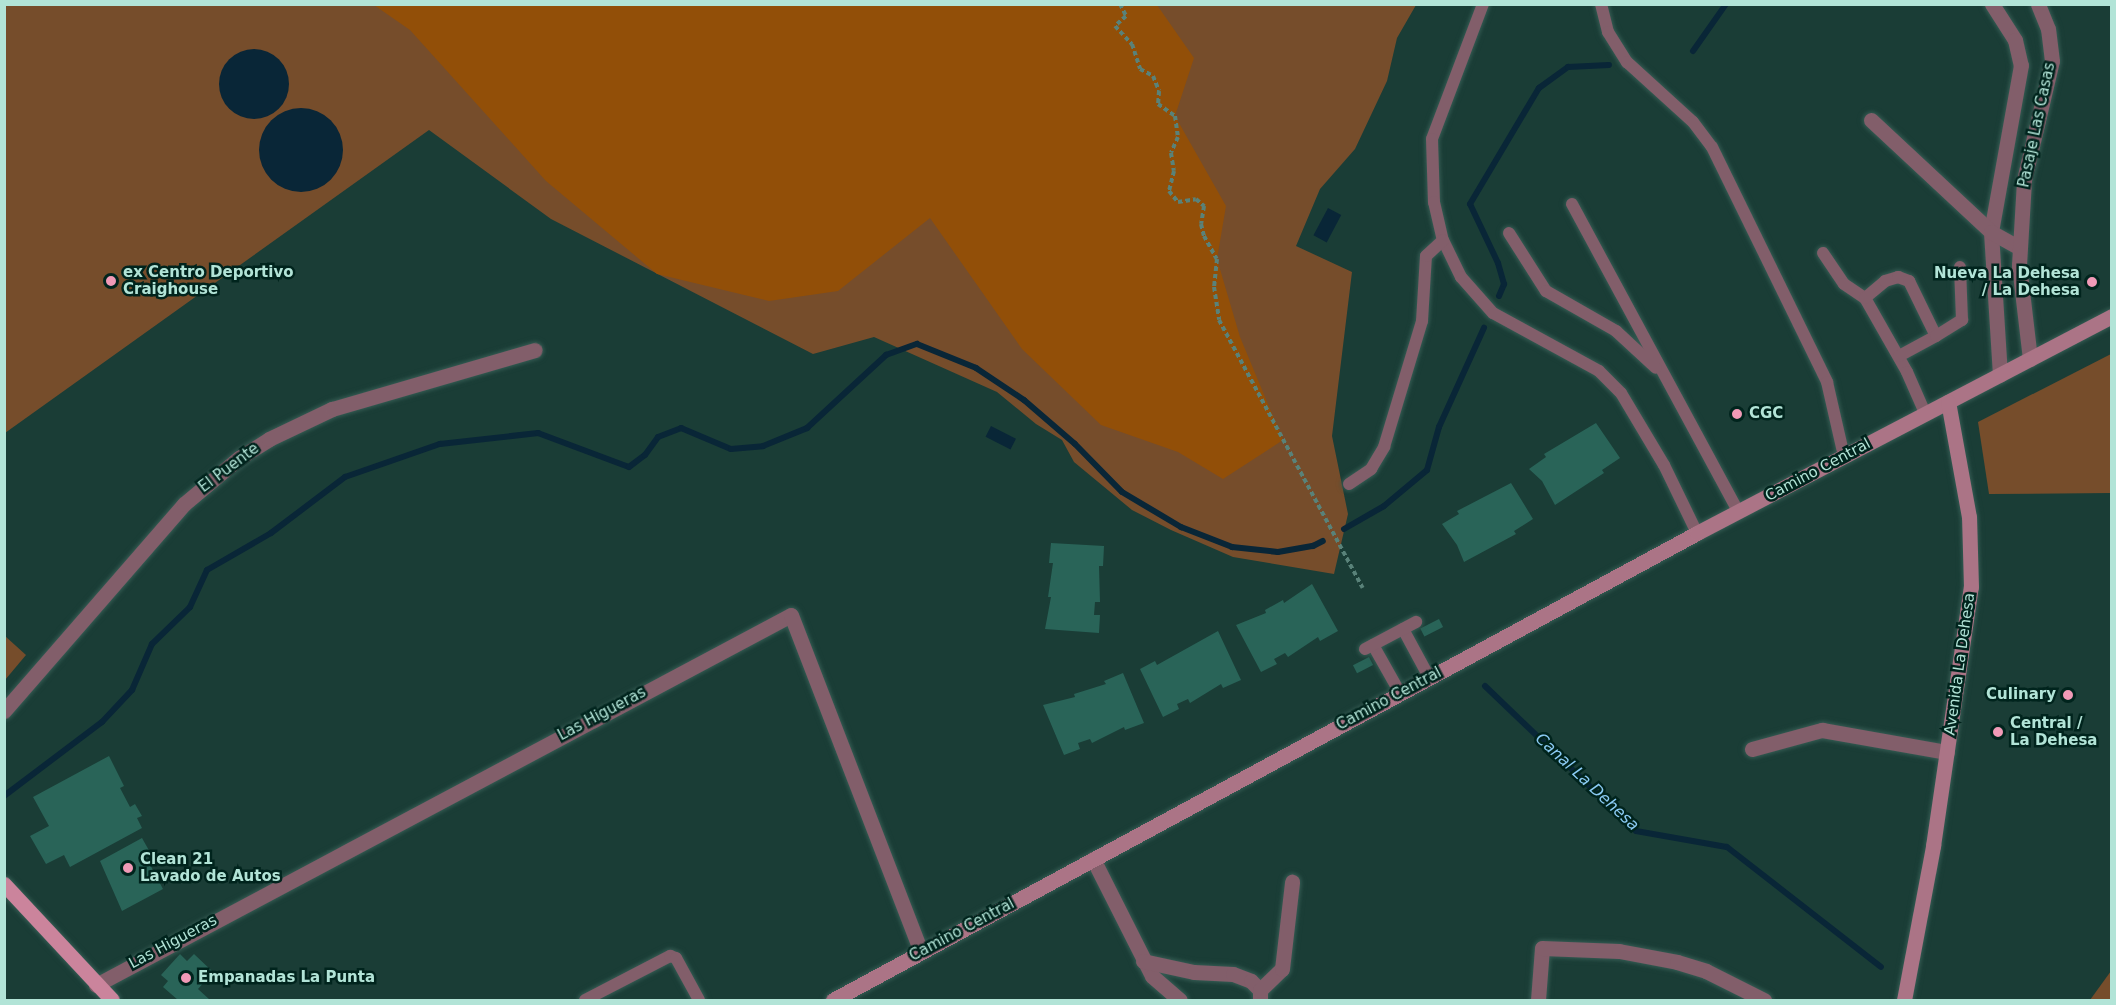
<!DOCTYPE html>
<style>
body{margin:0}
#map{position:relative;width:2116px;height:1005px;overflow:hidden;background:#1a3d36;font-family:"DejaVu Sans",sans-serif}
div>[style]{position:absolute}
.green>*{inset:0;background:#764d2b}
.forest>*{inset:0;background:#924f08}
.water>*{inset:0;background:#092637;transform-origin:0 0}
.round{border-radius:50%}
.stream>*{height:6px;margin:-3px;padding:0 3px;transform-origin:3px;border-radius:3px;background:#092637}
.building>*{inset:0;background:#296458;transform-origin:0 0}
.path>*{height:4px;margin-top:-2px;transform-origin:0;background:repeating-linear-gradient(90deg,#598279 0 4.5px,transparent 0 7.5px)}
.roads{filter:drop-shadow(0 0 2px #355b53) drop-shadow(0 0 2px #355b53)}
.service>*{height:12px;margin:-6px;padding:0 6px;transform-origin:6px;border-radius:6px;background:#825e6a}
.minor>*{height:15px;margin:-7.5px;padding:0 7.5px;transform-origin:7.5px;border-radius:7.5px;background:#825e6a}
.secondary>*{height:15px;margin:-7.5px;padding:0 7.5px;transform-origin:7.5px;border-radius:7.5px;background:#ab7486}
.primary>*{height:15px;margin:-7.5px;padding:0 7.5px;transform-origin:7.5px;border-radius:7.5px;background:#cb849c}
.dots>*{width:16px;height:16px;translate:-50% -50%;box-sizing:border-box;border:3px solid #00241d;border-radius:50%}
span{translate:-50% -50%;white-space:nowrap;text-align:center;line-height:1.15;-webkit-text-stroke:5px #00241d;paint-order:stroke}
.street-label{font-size:15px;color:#b2e4d7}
.poi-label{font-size:15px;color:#b2e4d7;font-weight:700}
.left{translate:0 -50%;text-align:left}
.right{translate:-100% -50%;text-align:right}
.water-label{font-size:16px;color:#8bcbf4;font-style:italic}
.frame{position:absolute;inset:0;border:6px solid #b2e4d7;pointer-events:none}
</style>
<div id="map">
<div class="green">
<div style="clip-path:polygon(4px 5px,1416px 5px,1397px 38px,1387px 81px,1355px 149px,1320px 189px,1296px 246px,1352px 272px,1332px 436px,1348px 514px,1334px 574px,1233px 557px,1171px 530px,1132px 510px,1074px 462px,1062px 440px,1036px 424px,997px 392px,874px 337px,813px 354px,551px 219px,429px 130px,5px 433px)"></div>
<div style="clip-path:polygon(2111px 354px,2111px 493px,1989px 494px,1978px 422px)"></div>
<div style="clip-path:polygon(5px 636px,26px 655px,5px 680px)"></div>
<div style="clip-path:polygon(2111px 971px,2111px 1000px,2090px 1000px)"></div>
</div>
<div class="forest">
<div style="clip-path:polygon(374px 5px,1157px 5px,1194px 58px,1175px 116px,1226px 206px,1217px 259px,1240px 337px,1283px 440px,1223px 479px,1178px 452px,1101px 425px,1022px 349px,930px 218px,838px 291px,769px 301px,657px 274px,546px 181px,410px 30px)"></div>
</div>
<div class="water">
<div class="round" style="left:219px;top:49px;width:70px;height:70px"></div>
<div class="round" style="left:259px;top:108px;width:84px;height:84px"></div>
<div style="left:1328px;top:208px;width:15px;height:31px;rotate:28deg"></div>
<div style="left:991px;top:426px;width:28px;height:12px;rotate:27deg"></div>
</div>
<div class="stream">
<div style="left:1693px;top:51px;width:57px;rotate:-54.9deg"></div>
<div style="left:1499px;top:296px;width:13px;rotate:-67deg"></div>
<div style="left:1504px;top:284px;width:22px;rotate:-106deg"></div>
<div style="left:1498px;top:263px;width:65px;rotate:-115.4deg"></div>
<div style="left:1470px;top:204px;width:135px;rotate:-59.3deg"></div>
<div style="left:1539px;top:88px;width:36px;rotate:-36deg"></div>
<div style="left:1568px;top:67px;width:41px;rotate:-2.8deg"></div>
<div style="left:1344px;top:529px;width:46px;rotate:-29.9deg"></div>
<div style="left:1384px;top:506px;width:56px;rotate:-39.9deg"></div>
<div style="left:1427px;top:470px;width:45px;rotate:-74.4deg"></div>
<div style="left:1439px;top:427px;width:109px;rotate:-65.6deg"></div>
<div style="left:1485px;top:686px;width:209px;rotate:43.8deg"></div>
<div style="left:1636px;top:831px;width:92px;rotate:10deg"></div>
<div style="left:1727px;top:847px;width:195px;rotate:37.9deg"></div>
<div style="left:4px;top:796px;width:123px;rotate:-37.1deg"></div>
<div style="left:102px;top:722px;width:44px;rotate:-46.8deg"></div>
<div style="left:132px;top:690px;width:50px;rotate:-66.5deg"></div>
<div style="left:152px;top:644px;width:53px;rotate:-44.2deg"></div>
<div style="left:190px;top:607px;width:41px;rotate:-65.3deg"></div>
<div style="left:207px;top:570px;width:74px;rotate:-30deg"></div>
<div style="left:271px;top:533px;width:93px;rotate:-37.1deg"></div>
<div style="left:345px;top:477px;width:101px;rotate:-19.2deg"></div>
<div style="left:440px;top:444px;width:99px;rotate:-6.4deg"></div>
<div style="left:538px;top:433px;width:97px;rotate:20.5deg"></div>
<div style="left:629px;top:467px;width:20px;rotate:-37deg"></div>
<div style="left:645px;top:455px;width:22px;rotate:-54deg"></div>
<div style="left:658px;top:437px;width:25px;rotate:-21deg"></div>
<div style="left:681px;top:428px;width:54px;rotate:22.8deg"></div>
<div style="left:731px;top:449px;width:32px;rotate:-5deg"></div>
<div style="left:763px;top:446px;width:48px;rotate:-22.2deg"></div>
<div style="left:807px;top:428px;width:108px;rotate:-42.7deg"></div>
<div style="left:886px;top:355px;width:33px;rotate:-20deg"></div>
<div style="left:917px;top:344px;width:64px;rotate:22.1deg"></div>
<div style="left:976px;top:368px;width:58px;rotate:33.7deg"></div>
<div style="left:1024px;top:400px;width:67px;rotate:40.8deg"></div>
<div style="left:1075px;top:444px;width:67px;rotate:45.6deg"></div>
<div style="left:1122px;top:492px;width:69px;rotate:30.7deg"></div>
<div style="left:1181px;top:527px;width:55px;rotate:21.4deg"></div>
<div style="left:1232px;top:547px;width:46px;rotate:6.2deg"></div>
<div style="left:1278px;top:552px;width:36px;rotate:-10deg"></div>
<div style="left:1313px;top:546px;width:11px;rotate:-27deg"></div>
</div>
<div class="building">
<div style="clip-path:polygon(1596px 423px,1620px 458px,1602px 470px,1604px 473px,1555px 505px,1542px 481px,1529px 469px,1546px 457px,1544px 454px)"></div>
<div style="clip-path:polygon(1511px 483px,1533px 519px,1514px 531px,1516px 534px,1464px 562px,1457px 545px,1442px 524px,1459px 514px,1457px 511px)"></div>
<div style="clip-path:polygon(1051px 543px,1104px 546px,1103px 566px,1099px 566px,1100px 602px,1095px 602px,1094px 615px,1100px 615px,1099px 633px,1045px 629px,1051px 597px,1048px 597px,1053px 563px,1049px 563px)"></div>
<div style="clip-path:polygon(1312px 584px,1338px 631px,1320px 641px,1318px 637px,1288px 657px,1285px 653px,1274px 659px,1277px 664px,1261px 672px,1236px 625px,1266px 613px,1265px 610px,1283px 600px,1284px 603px)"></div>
<div style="left:1439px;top:619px;width:9px;height:21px;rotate:63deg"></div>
<div style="clip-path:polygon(1218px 631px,1241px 680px,1223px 688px,1221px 684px,1190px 703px,1188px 699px,1177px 704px,1179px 709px,1163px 717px,1140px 669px,1155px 661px,1157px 665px)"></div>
<div style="left:1369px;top:657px;width:9px;height:18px;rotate:63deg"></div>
<div style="clip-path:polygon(1123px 673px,1144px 723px,1125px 730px,1124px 727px,1092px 743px,1090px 739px,1078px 743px,1080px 749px,1064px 755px,1043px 705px,1075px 697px,1074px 694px,1106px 684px,1104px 681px)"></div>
<div style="clip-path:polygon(109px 756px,124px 786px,120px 788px,130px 807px,135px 804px,142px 816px,137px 818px,142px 828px,70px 867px,64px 855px,46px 864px,30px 836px,49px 826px,33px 797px)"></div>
<div style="clip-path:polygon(142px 838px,151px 854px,146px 857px,163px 889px,122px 911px,100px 861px)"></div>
<div style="clip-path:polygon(180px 954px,187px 961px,194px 954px,213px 972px,198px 989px,210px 1000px,178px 1000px,163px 987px,168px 981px,161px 975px)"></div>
</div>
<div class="path">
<div style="left:1120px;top:4px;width:13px;rotate:63deg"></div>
<div style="left:1126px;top:16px;width:15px;rotate:138deg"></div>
<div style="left:1115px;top:26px;width:25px;rotate:47deg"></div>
<div style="left:1132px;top:44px;width:26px;rotate:72deg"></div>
<div style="left:1140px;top:69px;width:15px;rotate:28deg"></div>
<div style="left:1153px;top:76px;width:16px;rotate:68deg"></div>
<div style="left:1159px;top:91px;width:13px;rotate:94deg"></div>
<div style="left:1158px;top:104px;width:21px;rotate:35deg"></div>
<div style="left:1175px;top:116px;width:21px;rotate:82deg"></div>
<div style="left:1178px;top:137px;width:17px;rotate:114deg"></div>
<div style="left:1171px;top:153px;width:18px;rotate:81deg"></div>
<div style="left:1174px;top:171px;width:21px;rotate:104deg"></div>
<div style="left:1169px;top:191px;width:14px;rotate:51deg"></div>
<div style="left:1178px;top:202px;width:18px;rotate:-9deg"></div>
<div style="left:1196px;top:199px;width:11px;rotate:41deg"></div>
<div style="left:1204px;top:206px;width:18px;rotate:99deg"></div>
<div style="left:1201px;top:224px;width:12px;rotate:76deg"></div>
<div style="left:1204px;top:236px;width:26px;rotate:61deg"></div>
<div style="left:1217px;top:259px;width:28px;rotate:96deg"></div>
<div style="left:1214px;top:287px;width:33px;rotate:81deg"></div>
<div style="left:1219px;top:320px;width:304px;rotate:61.8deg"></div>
</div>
<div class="roads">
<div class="service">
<div style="left:1483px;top:4px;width:144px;rotate:110.7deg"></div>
<div style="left:1432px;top:139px;width:63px;rotate:88.2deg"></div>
<div style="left:1434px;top:202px;width:39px;rotate:77deg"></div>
<div style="left:1443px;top:240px;width:41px;rotate:64.1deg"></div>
<div style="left:1461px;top:277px;width:48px;rotate:48.4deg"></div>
<div style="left:1493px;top:313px;width:121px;rotate:28.7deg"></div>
<div style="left:1599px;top:371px;width:31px;rotate:45deg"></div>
<div style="left:1621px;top:393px;width:84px;rotate:59.2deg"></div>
<div style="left:1664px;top:465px;width:76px;rotate:64.1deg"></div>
<div style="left:1601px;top:4px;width:29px;rotate:76deg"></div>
<div style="left:1608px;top:32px;width:36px;rotate:58deg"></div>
<div style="left:1627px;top:62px;width:89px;rotate:42.3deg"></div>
<div style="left:1693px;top:122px;width:31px;rotate:53deg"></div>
<div style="left:1712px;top:147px;width:262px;rotate:63.9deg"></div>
<div style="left:1827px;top:382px;width:76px;rotate:77.1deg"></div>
<div style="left:1572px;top:204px;width:349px;rotate:61.6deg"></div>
<div style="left:1509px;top:233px;width:69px;rotate:57.5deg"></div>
<div style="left:1546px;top:291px;width:81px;rotate:29.7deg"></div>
<div style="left:1616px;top:331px;width:54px;rotate:42.8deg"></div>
<div style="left:1823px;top:253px;width:37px;rotate:56deg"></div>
<div style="left:1844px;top:284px;width:25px;rotate:34deg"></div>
<div style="left:1865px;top:298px;width:85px;rotate:60.4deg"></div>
<div style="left:1907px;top:372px;width:45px;rotate:66.3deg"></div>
<div style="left:1865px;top:298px;width:26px;rotate:-40deg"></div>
<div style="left:1885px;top:281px;width:14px;rotate:-17deg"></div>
<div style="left:1898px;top:277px;width:12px;rotate:20deg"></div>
<div style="left:1909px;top:281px;width:61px;rotate:63.9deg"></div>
<div style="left:1936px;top:336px;width:42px;rotate:151.6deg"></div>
<div style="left:1936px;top:336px;width:31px;rotate:-32deg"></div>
<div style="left:1962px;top:320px;width:53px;rotate:-92.2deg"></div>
<div style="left:1349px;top:484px;width:27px;rotate:-34deg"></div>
<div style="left:1371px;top:469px;width:26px;rotate:-59deg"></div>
<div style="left:1384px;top:447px;width:132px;rotate:-73.2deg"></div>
<div style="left:1422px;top:321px;width:65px;rotate:-86.5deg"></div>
<div style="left:1426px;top:256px;width:23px;rotate:-43deg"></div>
<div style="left:1403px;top:629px;width:55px;rotate:61.6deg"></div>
<div style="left:1373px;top:645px;width:55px;rotate:60.6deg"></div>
<div style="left:1365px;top:649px;width:58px;rotate:-27.9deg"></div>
<div style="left:585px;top:1000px;width:96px;rotate:-27.4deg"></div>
<div style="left:670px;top:956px;width:6px;rotate:18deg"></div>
<div style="left:676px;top:958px;width:48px;rotate:61.3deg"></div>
</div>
<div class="minor">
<div style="left:1992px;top:4px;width:43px;rotate:57.4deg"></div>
<div style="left:2015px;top:40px;width:26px;rotate:77deg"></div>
<div style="left:2021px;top:65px;width:170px;rotate:100.2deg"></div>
<div style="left:1991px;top:232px;width:143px;rotate:86.4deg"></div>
<div style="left:1871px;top:120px;width:164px;rotate:43deg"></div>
<div style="left:1991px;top:232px;width:33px;rotate:29deg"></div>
<div style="left:2030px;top:359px;width:95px;rotate:-96.7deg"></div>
<div style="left:2019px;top:265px;width:85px;rotate:-86.6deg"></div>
<div style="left:2024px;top:180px;width:122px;rotate:-76.8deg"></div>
<div style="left:2052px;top:61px;width:32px;rotate:-97deg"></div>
<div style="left:2048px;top:29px;width:27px;rotate:-112deg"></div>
<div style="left:4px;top:711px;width:274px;rotate:-49deg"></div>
<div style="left:184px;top:504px;width:72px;rotate:-39.9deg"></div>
<div style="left:239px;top:458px;width:36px;rotate:-32deg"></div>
<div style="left:269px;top:439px;width:70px;rotate:-25.5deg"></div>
<div style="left:332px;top:409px;width:211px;rotate:-16.2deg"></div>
<div style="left:1752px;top:749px;width:73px;rotate:-15.2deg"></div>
<div style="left:1822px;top:730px;width:127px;rotate:10deg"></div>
<div style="left:1093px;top:859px;width:131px;rotate:63.2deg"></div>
<div style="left:1152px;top:976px;width:37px;rotate:41deg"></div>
<div style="left:1143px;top:961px;width:52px;rotate:12.2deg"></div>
<div style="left:1194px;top:972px;width:39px;rotate:3deg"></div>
<div style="left:1233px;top:974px;width:19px;rotate:21deg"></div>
<div style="left:1251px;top:981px;width:13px;rotate:45deg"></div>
<div style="left:1260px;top:990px;width:10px;rotate:90deg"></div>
<div style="left:96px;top:985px;width:787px;rotate:-28.03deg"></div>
<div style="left:791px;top:615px;width:361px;rotate:68.9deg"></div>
<div style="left:1260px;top:990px;width:30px;rotate:-44deg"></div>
<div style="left:1282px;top:969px;width:88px;rotate:-83.4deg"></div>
<div style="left:1538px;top:1000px;width:52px;rotate:-85.6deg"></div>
<div style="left:1542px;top:948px;width:77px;rotate:2.2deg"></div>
<div style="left:1619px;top:951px;width:59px;rotate:10.7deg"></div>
<div style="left:1677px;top:962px;width:30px;rotate:17deg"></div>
<div style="left:1706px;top:971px;width:65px;rotate:26.6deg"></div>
</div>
<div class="secondary">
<div style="left:833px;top:1000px;width:982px;rotate:-28.39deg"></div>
<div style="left:1697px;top:533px;width:468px;rotate:-27.6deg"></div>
<div style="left:1904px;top:1000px;width:157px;rotate:-79.3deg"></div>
<div style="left:1933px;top:846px;width:262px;rotate:-81.7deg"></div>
<div style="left:1971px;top:587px;width:70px;rotate:-91.6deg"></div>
<div style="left:1969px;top:517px;width:117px;rotate:-100.3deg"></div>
</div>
<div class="primary">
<div style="left:4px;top:884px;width:158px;rotate:47deg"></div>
</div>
</div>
<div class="dots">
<div style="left:111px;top:281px;background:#f09ab7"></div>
<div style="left:2092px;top:282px;background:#f09ab7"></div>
<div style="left:1737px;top:414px;background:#f09ab7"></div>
<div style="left:2068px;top:695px;background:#f09ab7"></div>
<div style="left:1998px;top:732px;background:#f09ab7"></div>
<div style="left:128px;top:868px;background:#f09ab7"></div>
<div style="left:186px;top:978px;background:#f09ab7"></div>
</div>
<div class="street-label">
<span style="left:2037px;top:125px;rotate:-78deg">Pasaje Las Casas</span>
<span style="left:229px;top:468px;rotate:-37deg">El Puente</span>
<span style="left:1818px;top:470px;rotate:-28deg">Camino Central</span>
<span style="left:1960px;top:664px;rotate:-82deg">Avenida La Dehesa</span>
<span style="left:1389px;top:699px;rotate:-28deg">Camino Central</span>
<span style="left:602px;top:714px;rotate:-28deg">Las Higueras</span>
<span style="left:962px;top:930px;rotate:-28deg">Camino Central</span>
<span style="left:173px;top:942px;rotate:-28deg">Las Higueras</span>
</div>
<div class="poi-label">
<span class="left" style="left:123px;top:281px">ex Centro Deportivo<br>Craighouse</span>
<span class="right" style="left:2080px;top:282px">Nueva La Dehesa<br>/ La Dehesa</span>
<span class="left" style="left:1749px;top:414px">CGC</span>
<span class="right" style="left:2056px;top:695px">Culinary</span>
<span class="left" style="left:2010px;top:732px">Central /<br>La Dehesa</span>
<span class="left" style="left:140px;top:868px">Clean 21<br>Lavado de Autos</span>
<span class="left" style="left:198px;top:978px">Empanadas La Punta</span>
</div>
<div class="water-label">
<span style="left:1587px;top:782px;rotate:43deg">Canal La Dehesa</span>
</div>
<div class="frame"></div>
</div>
